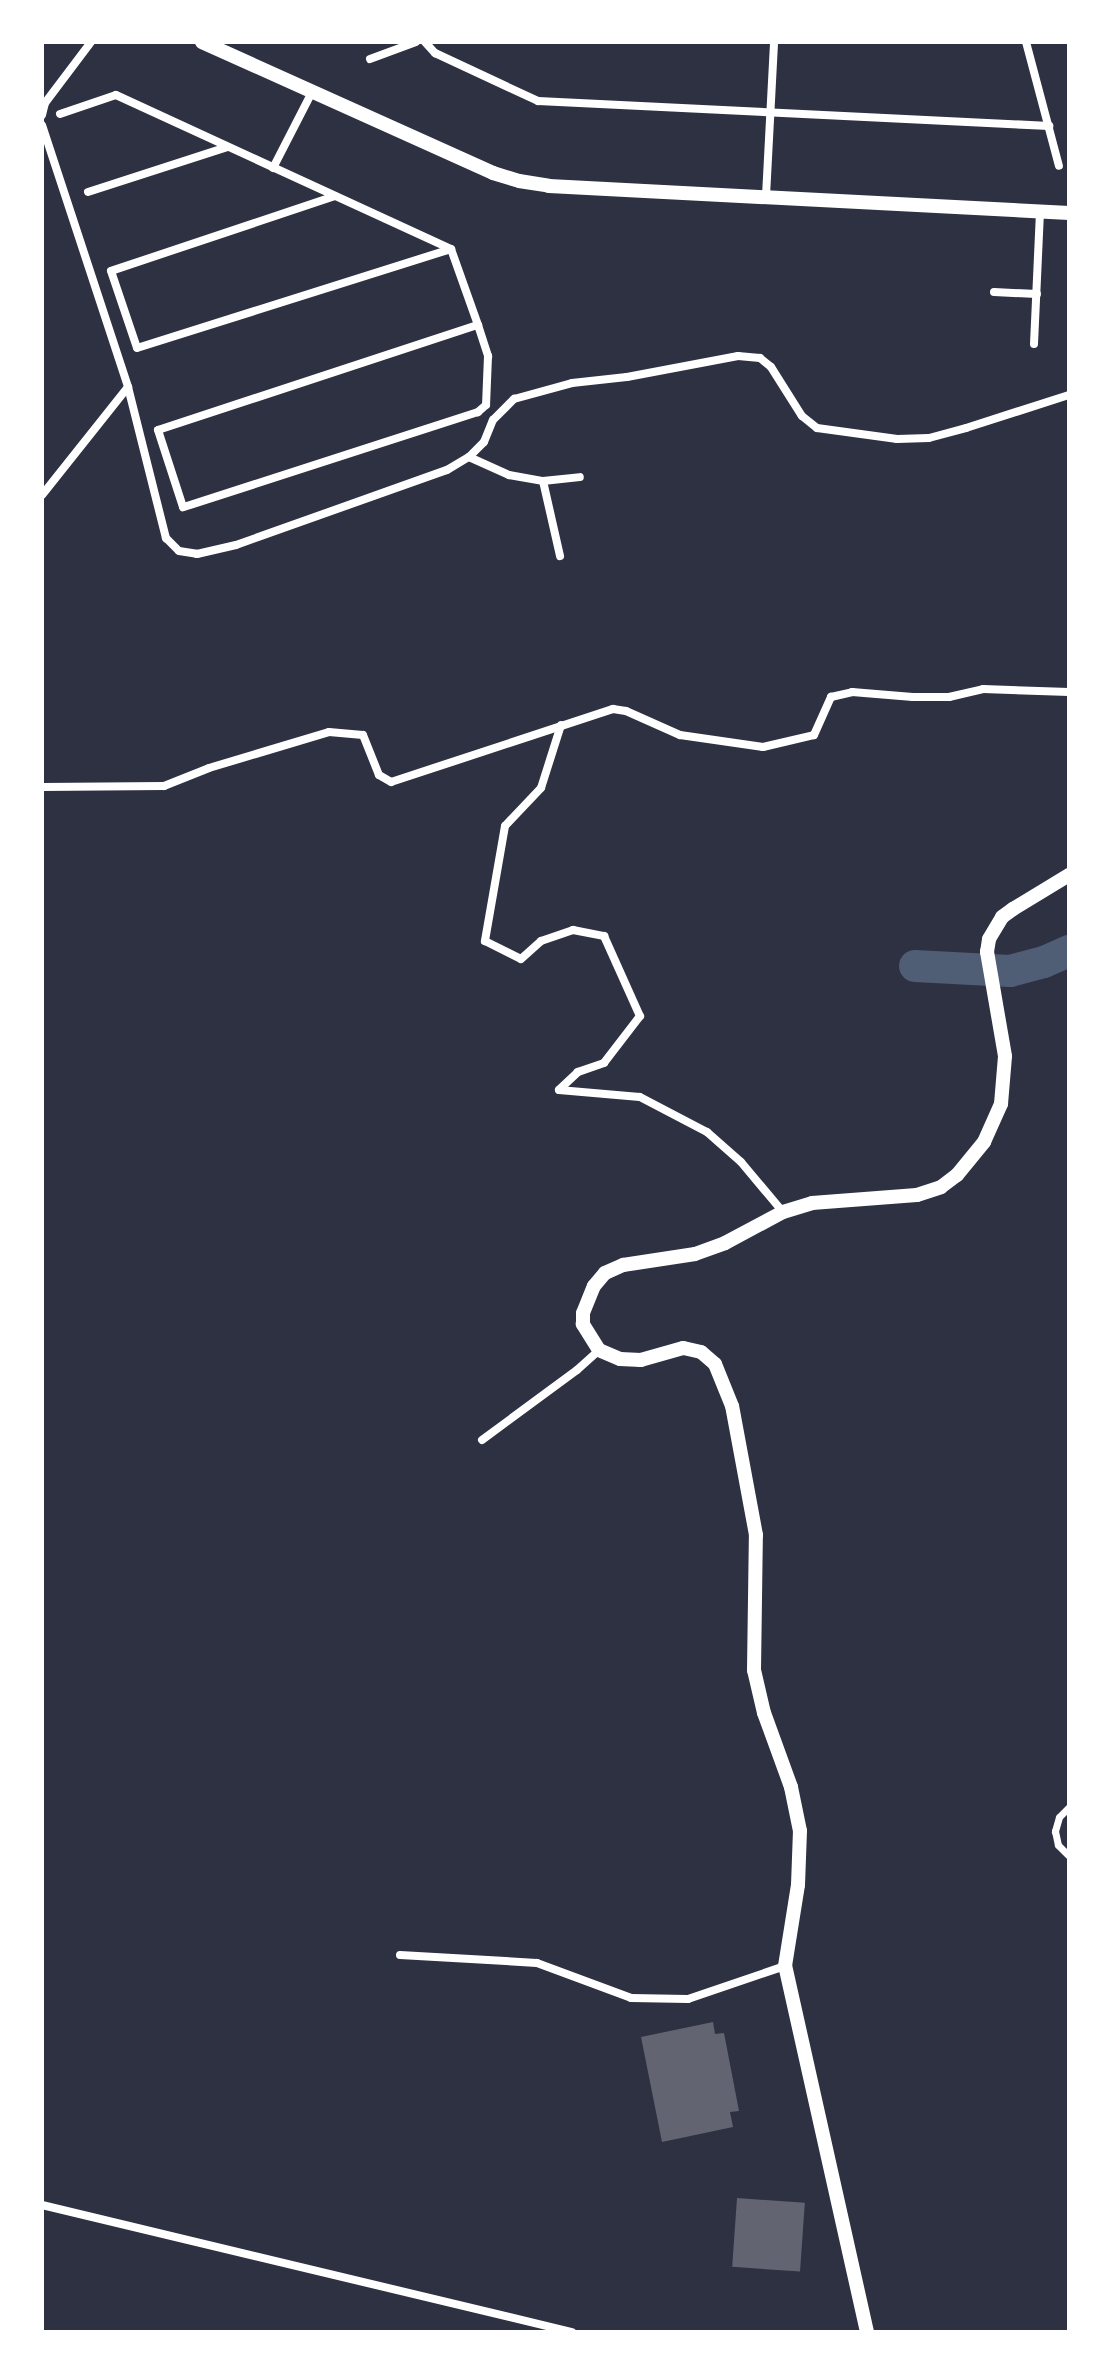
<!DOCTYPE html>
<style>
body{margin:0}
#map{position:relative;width:1111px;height:2374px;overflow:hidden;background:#2d3142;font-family:"Noto Sans",sans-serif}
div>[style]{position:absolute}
.river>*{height:32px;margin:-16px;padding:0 16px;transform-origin:16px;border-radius:16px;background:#4f5d75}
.building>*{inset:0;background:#626471;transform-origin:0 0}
.pedestrian>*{height:7px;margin:-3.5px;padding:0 3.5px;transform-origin:3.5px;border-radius:3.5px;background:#fff}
.minor>*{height:8px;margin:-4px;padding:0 4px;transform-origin:4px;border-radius:4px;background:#fff}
.tertiary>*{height:14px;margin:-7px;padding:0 7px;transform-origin:7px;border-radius:7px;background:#fff}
span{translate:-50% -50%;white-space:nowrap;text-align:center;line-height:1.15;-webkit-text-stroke:6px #fff;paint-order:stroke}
.frame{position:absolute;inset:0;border:44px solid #fff;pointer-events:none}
</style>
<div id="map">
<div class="river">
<div style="left:915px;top:966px;width:95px;rotate:3deg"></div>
<div style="left:1010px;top:971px;width:35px;rotate:-15deg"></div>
<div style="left:1044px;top:962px;width:27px;rotate:-24deg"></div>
</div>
<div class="building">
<div style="clip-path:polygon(713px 2022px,715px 2034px,724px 2033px,739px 2111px,730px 2112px,733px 2127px,662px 2142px,641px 2037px)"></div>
<div style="left:737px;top:2198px;width:68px;height:69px;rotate:4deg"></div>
</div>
<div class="pedestrian">
<div style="left:1069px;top:1807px;width:14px;rotate:135deg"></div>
<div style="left:1059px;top:1817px;width:15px;rotate:106deg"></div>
<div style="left:1055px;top:1831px;width:14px;rotate:78deg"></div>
<div style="left:1058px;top:1845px;width:16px;rotate:45deg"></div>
</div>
<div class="minor">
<div style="left:425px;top:42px;width:15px;rotate:48deg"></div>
<div style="left:435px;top:53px;width:114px;rotate:25deg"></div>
<div style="left:538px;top:101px;width:512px;rotate:2.8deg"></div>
<div style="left:1026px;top:42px;width:128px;rotate:75.1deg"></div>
<div style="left:370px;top:59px;width:49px;rotate:-20.3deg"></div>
<div style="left:60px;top:114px;width:59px;rotate:-18.7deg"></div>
<div style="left:116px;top:95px;width:369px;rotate:24.7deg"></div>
<div style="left:451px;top:249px;width:81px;rotate:70.4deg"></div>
<div style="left:478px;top:325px;width:33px;rotate:72deg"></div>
<div style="left:488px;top:356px;width:49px;rotate:92.3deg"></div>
<div style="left:486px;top:405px;width:11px;rotate:139deg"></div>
<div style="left:478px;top:412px;width:310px;rotate:162.1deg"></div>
<div style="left:183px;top:507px;width:81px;rotate:-108deg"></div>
<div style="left:158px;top:430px;width:337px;rotate:-18.2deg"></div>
<div style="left:42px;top:115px;width:12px;rotate:-76deg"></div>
<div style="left:45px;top:103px;width:76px;rotate:-53deg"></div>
<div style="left:42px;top:125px;width:276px;rotate:71.8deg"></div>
<div style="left:128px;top:387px;width:138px;rotate:128.5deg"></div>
<div style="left:273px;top:168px;width:85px;rotate:-62.8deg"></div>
<div style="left:88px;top:192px;width:146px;rotate:-17.9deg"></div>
<div style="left:335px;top:196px;width:236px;rotate:161.5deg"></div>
<div style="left:111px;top:271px;width:81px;rotate:71.3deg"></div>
<div style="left:137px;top:348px;width:329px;rotate:-17.5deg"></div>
<div style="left:766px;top:196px;width:154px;rotate:-87deg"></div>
<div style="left:994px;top:292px;width:43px;rotate:2.7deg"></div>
<div style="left:1034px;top:344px;width:132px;rotate:-87.4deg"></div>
<div style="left:128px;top:387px;width:156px;rotate:75.9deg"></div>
<div style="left:166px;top:538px;width:18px;rotate:45deg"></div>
<div style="left:179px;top:551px;width:18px;rotate:9deg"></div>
<div style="left:197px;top:554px;width:40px;rotate:-13deg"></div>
<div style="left:236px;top:545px;width:224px;rotate:-19.6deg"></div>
<div style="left:447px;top:470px;width:26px;rotate:-31deg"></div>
<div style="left:469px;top:457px;width:21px;rotate:-45deg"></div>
<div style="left:484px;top:442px;width:24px;rotate:-68deg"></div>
<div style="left:493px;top:420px;width:30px;rotate:-45deg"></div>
<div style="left:514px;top:399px;width:60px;rotate:-15.4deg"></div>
<div style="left:572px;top:383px;width:55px;rotate:-6.2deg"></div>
<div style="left:627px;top:377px;width:113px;rotate:-10.7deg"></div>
<div style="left:738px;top:356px;width:22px;rotate:5deg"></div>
<div style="left:760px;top:358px;width:14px;rotate:39deg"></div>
<div style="left:771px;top:367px;width:58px;rotate:57.7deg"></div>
<div style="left:802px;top:416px;width:19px;rotate:39deg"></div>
<div style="left:817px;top:428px;width:81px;rotate:7.8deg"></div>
<div style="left:897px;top:439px;width:32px;rotate:-2deg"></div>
<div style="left:929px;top:438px;width:38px;rotate:-15deg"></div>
<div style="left:966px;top:428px;width:108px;rotate:-17.8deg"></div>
<div style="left:469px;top:457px;width:44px;rotate:24.2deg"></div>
<div style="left:509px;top:475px;width:35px;rotate:10deg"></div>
<div style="left:543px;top:481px;width:37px;rotate:-6deg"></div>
<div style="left:543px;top:481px;width:77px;rotate:77.2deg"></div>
<div style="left:561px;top:725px;width:66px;rotate:107.6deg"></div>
<div style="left:541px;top:788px;width:52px;rotate:133.5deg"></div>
<div style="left:505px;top:826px;width:117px;rotate:99.9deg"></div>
<div style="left:485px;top:941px;width:40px;rotate:26.6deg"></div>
<div style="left:521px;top:959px;width:27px;rotate:-42deg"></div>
<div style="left:541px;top:941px;width:34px;rotate:-19deg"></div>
<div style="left:573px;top:930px;width:32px;rotate:11deg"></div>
<div style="left:604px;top:936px;width:88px;rotate:65.8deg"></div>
<div style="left:640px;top:1016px;width:59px;rotate:127.5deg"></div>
<div style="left:604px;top:1063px;width:28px;rotate:161deg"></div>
<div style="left:578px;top:1072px;width:26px;rotate:137deg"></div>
<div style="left:559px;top:1090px;width:81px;rotate:4.9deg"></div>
<div style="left:640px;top:1097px;width:76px;rotate:27.6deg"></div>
<div style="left:707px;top:1132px;width:45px;rotate:41.4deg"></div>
<div style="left:741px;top:1162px;width:65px;rotate:50deg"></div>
<div style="left:42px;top:787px;width:122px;rotate:-0.5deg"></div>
<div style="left:164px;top:786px;width:48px;rotate:-21.8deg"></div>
<div style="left:209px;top:768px;width:125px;rotate:-16.7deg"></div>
<div style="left:329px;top:732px;width:34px;rotate:5deg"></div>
<div style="left:363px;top:735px;width:43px;rotate:68.2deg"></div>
<div style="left:379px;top:775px;width:14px;rotate:30deg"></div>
<div style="left:391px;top:782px;width:234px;rotate:-18.2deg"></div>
<div style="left:613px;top:709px;width:13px;rotate:9deg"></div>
<div style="left:626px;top:711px;width:59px;rotate:24deg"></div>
<div style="left:680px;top:735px;width:84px;rotate:8.2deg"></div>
<div style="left:763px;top:747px;width:52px;rotate:-13.2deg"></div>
<div style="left:814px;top:735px;width:42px;rotate:-65.9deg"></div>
<div style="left:831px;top:697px;width:22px;rotate:-13deg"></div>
<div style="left:852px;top:692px;width:61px;rotate:4.7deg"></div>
<div style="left:913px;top:697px;width:36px"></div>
<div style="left:949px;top:697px;width:35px;rotate:-13deg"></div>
<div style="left:983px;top:689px;width:86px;rotate:2deg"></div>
<div style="left:482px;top:1440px;width:118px;rotate:-36.4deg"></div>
<div style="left:577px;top:1370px;width:30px;rotate:-42deg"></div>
<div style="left:400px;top:1955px;width:137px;rotate:3.3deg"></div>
<div style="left:537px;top:1963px;width:100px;rotate:20.4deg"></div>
<div style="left:631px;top:1998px;width:57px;rotate:1deg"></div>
<div style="left:688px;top:1999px;width:102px;rotate:-18.8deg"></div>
<div style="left:42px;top:2205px;width:545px;rotate:13.48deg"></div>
</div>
<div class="tertiary">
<div style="left:202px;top:42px;width:319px;rotate:24.2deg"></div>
<div style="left:493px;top:173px;width:27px;rotate:17deg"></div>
<div style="left:519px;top:181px;width:30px;rotate:9deg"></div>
<div style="left:549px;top:186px;width:521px;rotate:2.97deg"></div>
<div style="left:867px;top:2332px;width:375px;rotate:-102.6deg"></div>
<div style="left:785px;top:1966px;width:82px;rotate:-80.9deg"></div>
<div style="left:798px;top:1885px;width:54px;rotate:-87.9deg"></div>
<div style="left:800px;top:1831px;width:45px;rotate:-101.6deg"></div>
<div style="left:791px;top:1787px;width:79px;rotate:-110deg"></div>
<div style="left:764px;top:1713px;width:44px;rotate:-103.1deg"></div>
<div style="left:754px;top:1670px;width:135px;rotate:-89.2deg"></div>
<div style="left:756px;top:1535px;width:131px;rotate:-100.5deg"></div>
<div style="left:732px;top:1406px;width:45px;rotate:-112deg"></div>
<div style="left:715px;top:1364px;width:18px;rotate:-139deg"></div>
<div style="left:701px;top:1352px;width:18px;rotate:-167deg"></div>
<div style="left:683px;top:1348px;width:44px;rotate:164.1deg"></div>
<div style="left:641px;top:1360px;width:21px;rotate:-177deg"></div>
<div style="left:620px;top:1359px;width:23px;rotate:-157deg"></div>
<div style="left:599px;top:1350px;width:31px;rotate:-122deg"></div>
<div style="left:583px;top:1324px;width:11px;rotate:-90deg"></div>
<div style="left:583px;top:1313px;width:29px;rotate:-68deg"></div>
<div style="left:594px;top:1286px;width:17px;rotate:-50deg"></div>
<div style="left:605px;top:1273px;width:20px;rotate:-24deg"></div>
<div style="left:623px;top:1265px;width:73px;rotate:-8.7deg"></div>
<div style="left:695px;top:1254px;width:32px;rotate:-20deg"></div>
<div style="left:725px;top:1243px;width:66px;rotate:-28.1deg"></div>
<div style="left:783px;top:1212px;width:30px;rotate:-17deg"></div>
<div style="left:812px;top:1203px;width:105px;rotate:-4.4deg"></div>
<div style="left:917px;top:1195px;width:25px;rotate:-18deg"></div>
<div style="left:941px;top:1187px;width:20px;rotate:-37deg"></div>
<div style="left:957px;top:1175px;width:43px;rotate:-50.7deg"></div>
<div style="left:984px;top:1142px;width:42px;rotate:-65.9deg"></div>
<div style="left:1001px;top:1104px;width:48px;rotate:-85.2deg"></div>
<div style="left:1005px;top:1056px;width:106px;rotate:-99.8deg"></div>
<div style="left:987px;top:952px;width:13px;rotate:-81deg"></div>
<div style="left:989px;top:939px;width:26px;rotate:-59deg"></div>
<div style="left:1002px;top:917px;width:14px;rotate:-36deg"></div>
<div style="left:1013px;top:909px;width:66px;rotate:-31.3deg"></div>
</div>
<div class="frame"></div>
</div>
